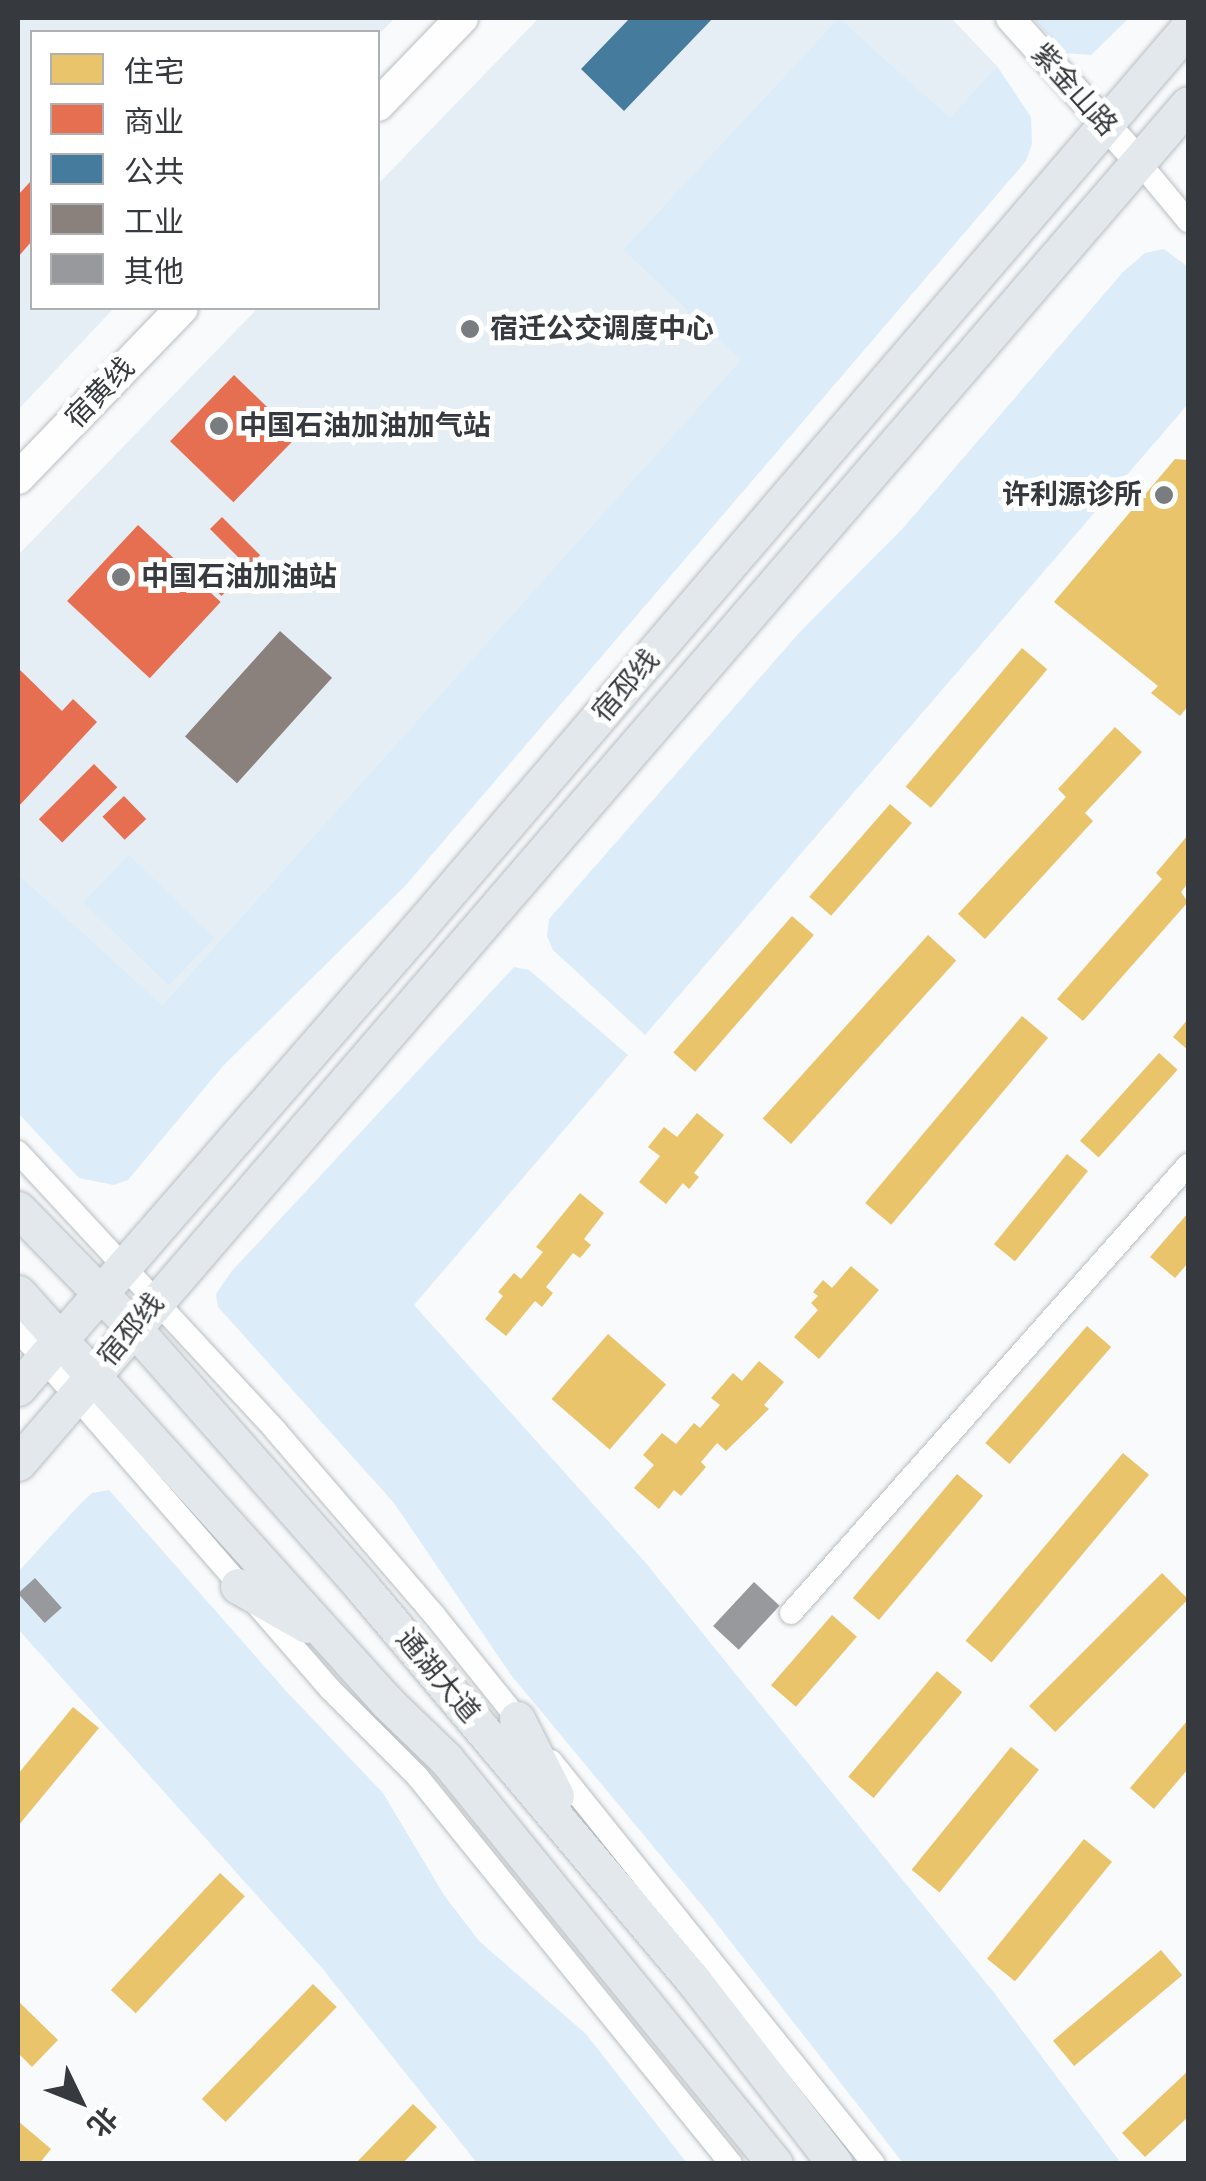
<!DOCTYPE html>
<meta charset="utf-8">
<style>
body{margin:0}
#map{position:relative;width:1206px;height:2181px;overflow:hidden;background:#f8fafc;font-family:"Varela Round","Noto Sans SC",sans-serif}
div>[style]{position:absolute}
.built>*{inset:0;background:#e6eef5}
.green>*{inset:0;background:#dcedf9;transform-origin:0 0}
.homes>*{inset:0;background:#e9c46a;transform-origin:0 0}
.shops>*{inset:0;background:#e76f51;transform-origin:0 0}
.public>*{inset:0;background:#457b9d}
.industry>*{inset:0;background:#8a817c;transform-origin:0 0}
.building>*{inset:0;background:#97999c;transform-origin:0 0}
.roads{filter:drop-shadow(0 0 2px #babec0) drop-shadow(0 0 2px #babec0)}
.minor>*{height:22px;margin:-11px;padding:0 11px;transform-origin:11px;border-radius:11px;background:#fefeff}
.tertiary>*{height:28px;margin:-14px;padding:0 14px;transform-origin:14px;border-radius:14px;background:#fefeff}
.secondary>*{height:32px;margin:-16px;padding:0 16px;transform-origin:16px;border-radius:16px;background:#fefeff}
.primary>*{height:35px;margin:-17.5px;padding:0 17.5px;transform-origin:17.5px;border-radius:17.5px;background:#e2e8ec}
.dots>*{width:28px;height:28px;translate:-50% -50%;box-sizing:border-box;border:5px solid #fff;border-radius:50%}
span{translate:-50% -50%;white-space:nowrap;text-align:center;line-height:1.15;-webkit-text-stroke:10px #fff;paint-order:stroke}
.street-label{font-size:28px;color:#363a3e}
.poi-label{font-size:28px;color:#363a3e;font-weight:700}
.left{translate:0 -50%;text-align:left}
.right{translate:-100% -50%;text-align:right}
.frame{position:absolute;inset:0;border:20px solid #363a3e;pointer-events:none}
.legend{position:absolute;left:30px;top:30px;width:350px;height:280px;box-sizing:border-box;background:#fff;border:2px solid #afb0b2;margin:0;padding:12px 18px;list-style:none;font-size:30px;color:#363a3e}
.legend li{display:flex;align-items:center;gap:20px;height:50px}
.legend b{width:50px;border:2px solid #afb0b2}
.north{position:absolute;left:30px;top:2051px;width:100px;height:100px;-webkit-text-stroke:8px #fff;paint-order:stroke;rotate:133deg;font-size:28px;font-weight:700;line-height:40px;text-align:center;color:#363a3e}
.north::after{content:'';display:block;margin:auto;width:35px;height:45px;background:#363a3e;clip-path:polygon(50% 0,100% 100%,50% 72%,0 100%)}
</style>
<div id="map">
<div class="built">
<div style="clip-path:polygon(18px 18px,395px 18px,378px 35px,32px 32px,32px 308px,114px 308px,18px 410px)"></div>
<div style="clip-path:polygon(539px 18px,951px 18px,997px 66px,742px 360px,161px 1006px,18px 874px,18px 555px,258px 308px,378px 308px,378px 184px)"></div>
</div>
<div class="green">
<div style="clip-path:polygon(839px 18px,950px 118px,997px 66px,1031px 117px,1032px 144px,1026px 161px,405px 886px,222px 1067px,128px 1180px,114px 1185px,79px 1178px,18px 1113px,18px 874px,162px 1005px,741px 360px,623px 250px)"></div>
<div style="clip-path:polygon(1032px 18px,1129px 18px,1091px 55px,1065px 53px)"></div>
<div style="clip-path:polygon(1164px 249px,1188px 267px,1188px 404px,645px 1035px,553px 950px,547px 936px,549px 919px,798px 634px,904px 527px,1123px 272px,1145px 253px)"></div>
<div style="left:129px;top:855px;width:119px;height:66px;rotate:44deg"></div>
<div style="clip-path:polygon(514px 967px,529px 970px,628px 1055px,414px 1305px,645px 1562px,995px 1994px,1121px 2163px,903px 2163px,710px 1915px,511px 1675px,394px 1503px,218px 1307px,216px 1294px,231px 1272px)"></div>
<div style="clip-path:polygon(109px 1490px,287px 1692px,383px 1793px,444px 1895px,479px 1941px,586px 2034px,687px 2163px,477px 2163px,322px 1968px,18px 1629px,18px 1572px,81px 1503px,92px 1493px)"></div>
</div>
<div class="homes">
<div style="clip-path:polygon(1175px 459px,1188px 460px,1188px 706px,1180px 716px,1151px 693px,1158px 686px,1054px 602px)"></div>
<div style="left:1022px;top:648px;width:33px;height:181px;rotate:40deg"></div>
<div style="clip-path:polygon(1115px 727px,1142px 752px,1085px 813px,1093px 821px,985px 939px,958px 914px,1066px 797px,1058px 789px)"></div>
<div style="left:890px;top:804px;width:29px;height:123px;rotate:41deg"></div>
<div style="clip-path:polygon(1188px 835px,1188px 883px,1181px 892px,1188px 902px,1083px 1021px,1057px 999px,1162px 879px,1156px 873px)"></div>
<div style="left:792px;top:916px;width:29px;height:181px;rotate:41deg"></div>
<div style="left:928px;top:935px;width:38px;height:247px;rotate:42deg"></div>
<div style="left:1022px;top:1016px;width:34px;height:244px;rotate:40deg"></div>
<div style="clip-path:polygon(1188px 1019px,1188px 1050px,1173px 1037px)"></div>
<div style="left:1159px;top:1053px;width:25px;height:118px;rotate:42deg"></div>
<div style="clip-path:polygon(697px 1113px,724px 1135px,694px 1173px,699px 1177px,689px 1189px,683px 1183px,666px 1204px,639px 1182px,660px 1156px,648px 1147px,664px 1127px,677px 1137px)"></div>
<div style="left:1067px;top:1154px;width:27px;height:116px;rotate:39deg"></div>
<div style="clip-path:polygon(580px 1193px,604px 1213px,584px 1239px,591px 1245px,580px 1258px,573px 1253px,546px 1287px,553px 1293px,542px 1307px,535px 1301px,506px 1336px,485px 1319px,503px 1296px,498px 1292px,514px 1273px,521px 1279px,543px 1252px,536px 1247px)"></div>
<div style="clip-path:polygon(1188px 1213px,1188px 1263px,1175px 1278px,1150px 1257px)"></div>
<div style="clip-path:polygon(851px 1266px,879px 1290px,819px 1359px,794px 1337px,818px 1310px,811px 1303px,818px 1296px,813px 1292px,823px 1280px,832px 1288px)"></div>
<div style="left:1087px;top:1326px;width:32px;height:155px;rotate:41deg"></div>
<div style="left:608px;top:1334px;width:77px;height:86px;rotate:41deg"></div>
<div style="clip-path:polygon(759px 1361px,784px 1382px,764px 1405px,769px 1409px,726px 1451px,717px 1443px,701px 1462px,706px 1467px,681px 1496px,674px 1490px,659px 1509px,634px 1488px,654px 1465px,643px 1455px,662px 1433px,676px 1444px,694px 1423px,700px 1428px,720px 1405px,711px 1398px,733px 1373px,742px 1381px)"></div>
<div style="left:1123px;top:1453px;width:34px;height:245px;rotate:40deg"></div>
<div style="left:957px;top:1474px;width:34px;height:162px;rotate:40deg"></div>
<div style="left:1162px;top:1573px;width:37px;height:188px;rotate:45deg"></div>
<div style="left:832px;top:1615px;width:33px;height:93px;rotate:41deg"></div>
<div style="left:937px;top:1671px;width:33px;height:138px;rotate:40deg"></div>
<div style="clip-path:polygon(73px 1707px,99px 1728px,18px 1826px,18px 1774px)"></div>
<div style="clip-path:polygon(1188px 1720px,1188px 1769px,1154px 1809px,1130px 1788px)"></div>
<div style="left:1011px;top:1747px;width:36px;height:158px;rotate:39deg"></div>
<div style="left:1084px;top:1839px;width:36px;height:154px;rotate:39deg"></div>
<div style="left:220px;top:1873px;width:34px;height:160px;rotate:43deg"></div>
<div style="left:1161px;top:1950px;width:33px;height:141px;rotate:50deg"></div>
<div style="left:313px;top:1984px;width:33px;height:160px;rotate:44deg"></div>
<div style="clip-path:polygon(18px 2001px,58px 2040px,32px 2067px,18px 2053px)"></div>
<div style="clip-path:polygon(1188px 2071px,1188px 2117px,1145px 2157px,1122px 2133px)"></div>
<div style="clip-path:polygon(413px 2104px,437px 2127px,402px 2164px,355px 2164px)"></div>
<div style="clip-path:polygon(18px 2121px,51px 2149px,39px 2164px,18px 2164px)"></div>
</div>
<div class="shops">
<div style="clip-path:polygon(30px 182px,32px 241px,18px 257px,18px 195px)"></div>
<div style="left:234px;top:375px;width:88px;height:92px;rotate:44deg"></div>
<div style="left:222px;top:517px;width:54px;height:17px;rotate:45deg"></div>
<div style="left:138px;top:525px;width:113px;height:104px;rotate:43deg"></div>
<div style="left:237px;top:562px;width:13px;height:35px;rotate:45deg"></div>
<div style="clip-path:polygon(18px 668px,62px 711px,73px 699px,97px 722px,18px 807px)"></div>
<div style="left:94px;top:764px;width:33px;height:78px;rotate:45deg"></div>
<div style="left:124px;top:796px;width:32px;height:30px;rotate:46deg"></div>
</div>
<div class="public">
<div style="clip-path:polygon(630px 18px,713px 18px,624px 111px,581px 69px)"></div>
</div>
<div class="industry">
<div style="left:280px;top:631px;width:70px;height:142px;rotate:42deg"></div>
</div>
<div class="building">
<div style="left:35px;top:1578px;width:40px;height:23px;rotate:48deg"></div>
<div style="left:754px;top:1582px;width:35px;height:60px;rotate:43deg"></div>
</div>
<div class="roads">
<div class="minor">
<div style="left:1139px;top:162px;width:77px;rotate:50.3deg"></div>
<div style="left:18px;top:1152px;width:380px;rotate:47.2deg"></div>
<div style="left:276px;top:1431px;width:244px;rotate:49.3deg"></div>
<div style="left:435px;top:1616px;width:144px;rotate:51.2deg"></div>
<div style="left:18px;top:1330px;width:477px;rotate:49deg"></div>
<div style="left:331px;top:1690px;width:122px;rotate:45deg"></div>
<div style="left:417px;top:1776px;width:499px;rotate:51deg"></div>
<div style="left:791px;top:1613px;width:599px;rotate:-48.45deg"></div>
<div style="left:551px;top:1761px;width:516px;rotate:51.29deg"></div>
</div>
<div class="tertiary">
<div style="left:1010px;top:18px;width:193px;rotate:48.1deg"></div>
</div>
<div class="secondary">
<div style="left:378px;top:105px;width:121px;rotate:-46deg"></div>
<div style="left:18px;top:478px;width:236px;rotate:-46deg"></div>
</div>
<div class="primary">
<div style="left:18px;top:1209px;width:165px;rotate:45.7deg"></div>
<div style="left:133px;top:1327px;width:346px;rotate:48.6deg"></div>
<div style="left:362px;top:1587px;width:514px;rotate:49.89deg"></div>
<div style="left:693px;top:1980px;width:232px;rotate:52.3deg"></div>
<div style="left:18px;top:1293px;width:552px;rotate:47.94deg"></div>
<div style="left:388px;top:1703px;width:81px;rotate:44deg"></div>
<div style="left:446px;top:1759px;width:522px;rotate:50.91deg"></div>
<div style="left:18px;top:1388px;width:611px;rotate:-48.98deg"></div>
<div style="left:419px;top:927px;width:1183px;rotate:-49.46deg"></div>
<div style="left:18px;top:1463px;width:1793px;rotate:-49.27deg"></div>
<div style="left:238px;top:1586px;width:79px;rotate:29.5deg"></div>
<div style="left:517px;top:1719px;width:86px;rotate:63.1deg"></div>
</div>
</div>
<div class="dots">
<div style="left:470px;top:329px;background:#7a7d80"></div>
<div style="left:219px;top:426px;background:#7a7d80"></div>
<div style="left:1164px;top:495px;background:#7a7d80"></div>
<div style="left:121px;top:577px;background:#7a7d80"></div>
</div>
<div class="street-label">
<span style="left:1074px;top:90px;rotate:48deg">紫金山路</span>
<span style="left:100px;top:393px;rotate:-46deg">宿黄线</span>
<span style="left:626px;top:686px;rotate:-49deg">宿邳线</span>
<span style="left:131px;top:1330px;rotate:-50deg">宿邳线</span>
<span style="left:438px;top:1676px;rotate:50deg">通湖大道</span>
</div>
<div class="poi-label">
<span class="left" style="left:490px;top:329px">宿迁公交调度中心</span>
<span class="left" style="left:239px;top:426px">中国石油加油加气站</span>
<span class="right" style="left:1142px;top:495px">许利源诊所</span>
<span class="left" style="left:141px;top:577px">中国石油加油站</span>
</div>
<div class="frame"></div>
<ul class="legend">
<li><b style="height:28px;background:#e9c46a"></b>住宅</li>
<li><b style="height:28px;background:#e76f51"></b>商业</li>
<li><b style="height:28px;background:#457b9d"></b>公共</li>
<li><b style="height:28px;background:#8a817c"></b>工业</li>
<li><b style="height:28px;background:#97999c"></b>其他</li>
</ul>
<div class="north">北</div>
</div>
